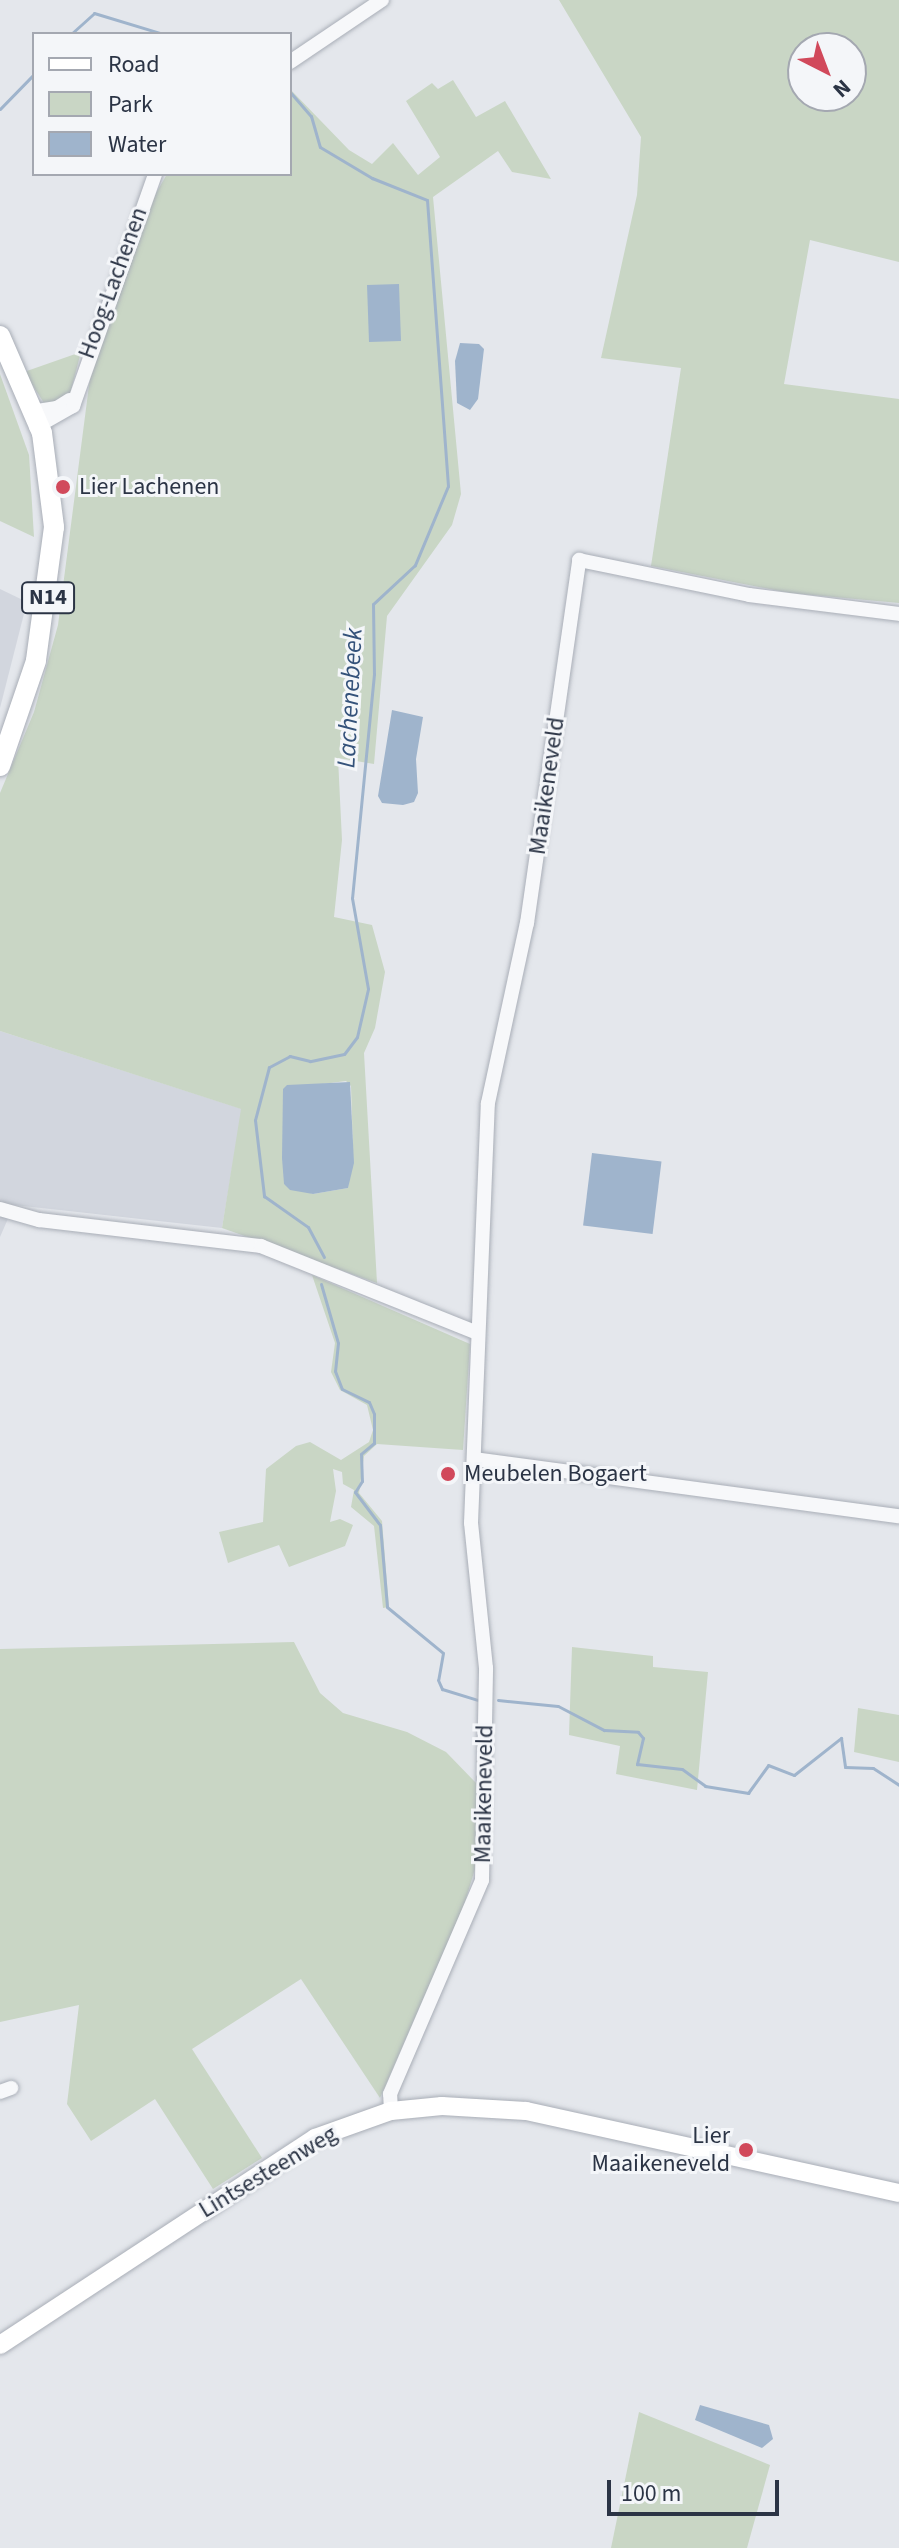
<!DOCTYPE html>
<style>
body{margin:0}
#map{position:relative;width:899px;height:2548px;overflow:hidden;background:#e4e7ec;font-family:"Source Sans 3",sans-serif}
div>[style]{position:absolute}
.built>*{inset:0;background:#d2d6de}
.green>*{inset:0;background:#c9d6c5}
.water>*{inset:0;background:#9fb4cc;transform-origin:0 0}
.stream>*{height:3px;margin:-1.5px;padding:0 1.5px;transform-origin:1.5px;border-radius:1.5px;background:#9fb4cc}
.roads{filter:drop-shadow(0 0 2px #a9aeb7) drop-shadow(0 0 2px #a9aeb7)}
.street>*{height:14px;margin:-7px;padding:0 7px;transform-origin:7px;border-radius:7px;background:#f7f8fa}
.secondary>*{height:18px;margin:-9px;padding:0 9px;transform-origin:9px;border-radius:9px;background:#fff}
.primary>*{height:20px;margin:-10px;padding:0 10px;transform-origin:10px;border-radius:10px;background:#fff}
.dots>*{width:22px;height:22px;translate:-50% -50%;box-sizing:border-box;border:4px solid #f4f6f9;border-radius:50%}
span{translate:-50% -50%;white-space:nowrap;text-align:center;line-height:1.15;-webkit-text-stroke:6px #f4f6f9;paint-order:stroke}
.shield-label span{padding:2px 6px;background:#f4f6f9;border:2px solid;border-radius:6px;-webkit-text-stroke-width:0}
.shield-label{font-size:22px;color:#2b3445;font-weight:700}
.street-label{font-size:24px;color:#2b3445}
.poi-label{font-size:24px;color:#2b3445}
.left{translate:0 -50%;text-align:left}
.right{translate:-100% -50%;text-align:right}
.water-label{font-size:26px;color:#34527a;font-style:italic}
.legend{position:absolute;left:32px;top:32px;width:260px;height:144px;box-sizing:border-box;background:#f4f6f9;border:2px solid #a4a8b1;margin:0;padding:10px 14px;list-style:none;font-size:24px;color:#2b3445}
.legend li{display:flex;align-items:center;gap:16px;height:40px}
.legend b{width:40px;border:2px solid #a4a8b1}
.north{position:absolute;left:787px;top:32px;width:80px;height:80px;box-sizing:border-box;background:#f4f6f9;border:2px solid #a4a8b1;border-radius:50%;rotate:138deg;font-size:22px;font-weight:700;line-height:32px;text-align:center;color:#2b3445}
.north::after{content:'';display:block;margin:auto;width:28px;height:36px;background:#d1495b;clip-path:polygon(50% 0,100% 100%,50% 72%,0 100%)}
.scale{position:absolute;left:607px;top:2480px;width:172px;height:36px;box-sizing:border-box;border:4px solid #2b3445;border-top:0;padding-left:10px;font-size:24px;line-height:28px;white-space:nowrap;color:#2b3445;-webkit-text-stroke:6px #f4f6f9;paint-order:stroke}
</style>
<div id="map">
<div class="built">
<div style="clip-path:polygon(0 589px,27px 602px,0 708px)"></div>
<div style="clip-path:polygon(0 1031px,242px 1109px,222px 1228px,14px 1205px,0 1237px)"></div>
</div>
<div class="green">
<div style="clip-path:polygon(evenodd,559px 0,899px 0,899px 262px,810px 240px,784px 384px,899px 399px,899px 603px,790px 593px,651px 566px,681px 368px,601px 358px,637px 195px,641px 137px,559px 0,803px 48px,851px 48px,851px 96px,803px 96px,803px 48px)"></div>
<div style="clip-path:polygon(evenodd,453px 80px,476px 117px,505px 101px,551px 179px,512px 172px,498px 151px,433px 197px,461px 494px,452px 525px,387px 616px,374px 764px,338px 758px,342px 840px,334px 917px,372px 925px,385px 972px,375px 1028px,364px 1053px,377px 1283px,222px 1228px,241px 1109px,0 1031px,0 793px,34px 712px,58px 625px,91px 370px,151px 202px,167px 174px,290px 174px,290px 89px,349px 150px,372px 164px,393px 143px,418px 175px,440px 157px,406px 101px,432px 83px,438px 89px,453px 80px,346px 1081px,351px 1086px,353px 1150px,348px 1188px,313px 1194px,284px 1184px,283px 1089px,346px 1081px)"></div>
<div style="clip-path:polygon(81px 352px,70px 394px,64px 401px,44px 403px,24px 372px)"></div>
<div style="clip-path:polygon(0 374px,29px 455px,34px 537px,0 521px)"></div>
<div style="clip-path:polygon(312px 1275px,470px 1344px,463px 1450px,377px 1444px,364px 1456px,359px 1493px,382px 1521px,389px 1607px,383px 1608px,374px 1526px,351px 1507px,354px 1490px,343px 1484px,342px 1472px,333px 1469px,336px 1491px,330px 1522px,340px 1519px,353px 1525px,345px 1546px,289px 1567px,279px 1545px,228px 1563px,219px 1532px,263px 1522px,266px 1469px,296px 1446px,310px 1442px,341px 1460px,369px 1442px,373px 1430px,367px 1405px,340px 1390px,331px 1372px,335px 1343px)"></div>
<div style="clip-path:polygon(294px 1642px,320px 1693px,343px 1713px,407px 1732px,446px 1752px,477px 1784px,475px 1869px,464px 1905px,380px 2098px,301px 1979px,192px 2049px,262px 2158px,213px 2189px,155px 2099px,91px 2141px,67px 2104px,79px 2005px,0 2022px,0 1649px)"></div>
<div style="clip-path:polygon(572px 1647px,653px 1656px,653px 1667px,708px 1672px,697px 1790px,616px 1774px,620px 1746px,569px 1735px)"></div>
<div style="clip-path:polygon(858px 1708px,899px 1715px,899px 1762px,854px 1752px)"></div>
<div style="clip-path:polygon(639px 2412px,770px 2465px,747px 2548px,611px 2548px)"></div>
</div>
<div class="water">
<div style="left:399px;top:284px;width:57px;height:32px;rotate:88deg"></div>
<div style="clip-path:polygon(460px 343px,479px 344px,484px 349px,478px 399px,470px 410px,457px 403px,455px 361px)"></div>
<div style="clip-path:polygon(392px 710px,423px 717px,416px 759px,418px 793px,414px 802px,403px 805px,382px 803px,378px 796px)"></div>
<div style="clip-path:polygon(350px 1082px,354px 1163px,348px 1188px,313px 1194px,290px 1190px,284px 1184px,282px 1158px,283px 1089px,287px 1085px)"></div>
<div style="left:592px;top:1153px;width:70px;height:73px;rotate:7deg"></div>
<div style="clip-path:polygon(700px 2405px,769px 2425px,773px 2439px,762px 2448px,695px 2420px)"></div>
</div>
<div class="stream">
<div style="left:71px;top:34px;width:31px;rotate:-42deg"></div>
<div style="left:94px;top:13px;width:72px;rotate:16.9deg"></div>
<div style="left:290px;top:92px;width:32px;rotate:49deg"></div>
<div style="left:311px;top:116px;width:32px;rotate:74deg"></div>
<div style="left:320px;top:147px;width:61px;rotate:30.8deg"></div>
<div style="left:372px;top:178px;width:59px;rotate:21.8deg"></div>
<div style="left:427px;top:200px;width:287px;rotate:85.8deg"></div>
<div style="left:448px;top:486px;width:86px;rotate:112.7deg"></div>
<div style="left:415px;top:565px;width:57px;rotate:137.1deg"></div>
<div style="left:373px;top:604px;width:70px;rotate:89.2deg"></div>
<div style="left:374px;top:674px;width:225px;rotate:95.6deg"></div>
<div style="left:352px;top:898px;width:92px;rotate:80deg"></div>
<div style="left:368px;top:989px;width:49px;rotate:102.9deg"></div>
<div style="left:357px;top:1037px;width:21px;rotate:127deg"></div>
<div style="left:344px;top:1054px;width:35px;rotate:168deg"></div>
<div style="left:310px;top:1061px;width:21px;rotate:-166deg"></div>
<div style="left:290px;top:1056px;width:24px;rotate:152deg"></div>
<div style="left:269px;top:1067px;width:55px;rotate:104.8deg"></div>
<div style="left:255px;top:1120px;width:77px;rotate:83.2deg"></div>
<div style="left:264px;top:1196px;width:54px;rotate:35.2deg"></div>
<div style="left:308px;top:1227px;width:34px;rotate:62deg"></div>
<div style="left:0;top:109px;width:49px;rotate:-45.8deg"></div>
<div style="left:321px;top:1284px;width:61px;rotate:73.9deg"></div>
<div style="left:338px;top:1343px;width:28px;rotate:96deg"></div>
<div style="left:335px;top:1371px;width:19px;rotate:69deg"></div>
<div style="left:342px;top:1389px;width:30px;rotate:26deg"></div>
<div style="left:369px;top:1402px;width:13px;rotate:67deg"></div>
<div style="left:374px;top:1414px;width:29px;rotate:90deg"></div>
<div style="left:374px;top:1443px;width:17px;rotate:140deg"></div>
<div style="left:361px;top:1454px;width:27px;rotate:88deg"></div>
<div style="left:362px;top:1481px;width:13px;rotate:122deg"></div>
<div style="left:355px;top:1492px;width:41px;rotate:52.9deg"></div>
<div style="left:380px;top:1525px;width:82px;rotate:85.1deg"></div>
<div style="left:387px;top:1607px;width:72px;rotate:39.4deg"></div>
<div style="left:443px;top:1653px;width:27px;rotate:100deg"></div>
<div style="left:438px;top:1680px;width:10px;rotate:66deg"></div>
<div style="left:442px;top:1689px;width:37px;rotate:17deg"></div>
<div style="left:498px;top:1700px;width:60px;rotate:5.7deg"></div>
<div style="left:558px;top:1706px;width:52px;rotate:27.6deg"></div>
<div style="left:604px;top:1730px;width:34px;rotate:3deg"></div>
<div style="left:638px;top:1732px;width:8px;rotate:50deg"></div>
<div style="left:643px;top:1738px;width:27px;rotate:103deg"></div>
<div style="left:637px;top:1764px;width:45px;rotate:6.3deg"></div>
<div style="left:682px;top:1769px;width:29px;rotate:36deg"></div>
<div style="left:705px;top:1786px;width:44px;rotate:9.2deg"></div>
<div style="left:748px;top:1793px;width:34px;rotate:-54deg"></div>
<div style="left:768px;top:1765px;width:28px;rotate:21deg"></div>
<div style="left:794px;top:1775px;width:60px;rotate:-38.2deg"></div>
<div style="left:841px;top:1738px;width:29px;rotate:82deg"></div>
<div style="left:845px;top:1767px;width:28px;rotate:2deg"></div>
<div style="left:873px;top:1768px;width:31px;rotate:33deg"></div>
</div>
<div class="roads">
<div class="street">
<div style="left:290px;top:62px;width:111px;rotate:-34deg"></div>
<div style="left:31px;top:412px;width:26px;rotate:-9deg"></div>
<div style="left:57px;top:408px;width:15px;rotate:-32deg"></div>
<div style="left:36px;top:427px;width:43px;rotate:-29.6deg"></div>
<div style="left:73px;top:406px;width:246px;rotate:-70.5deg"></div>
<div style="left:0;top:1209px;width:41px;rotate:15.8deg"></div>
<div style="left:39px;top:1220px;width:224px;rotate:6.7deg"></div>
<div style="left:261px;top:1246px;width:233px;rotate:21.9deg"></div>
<div style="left:475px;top:1459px;width:428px;rotate:7.7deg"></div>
<div style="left:0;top:2092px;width:12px;rotate:-20deg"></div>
<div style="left:391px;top:2111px;width:17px;rotate:-93deg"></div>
<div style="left:390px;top:2094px;width:233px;rotate:-66.7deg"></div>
<div style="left:482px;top:1880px;width:212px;rotate:-88.9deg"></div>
<div style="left:486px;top:1668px;width:146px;rotate:-95.9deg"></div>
<div style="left:471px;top:1523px;width:420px;rotate:-87.7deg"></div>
<div style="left:488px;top:1103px;width:184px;rotate:-77.8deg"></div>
<div style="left:527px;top:923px;width:367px;rotate:-81.8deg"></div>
<div style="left:579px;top:560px;width:174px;rotate:11.6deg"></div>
<div style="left:749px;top:595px;width:151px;rotate:7.2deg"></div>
</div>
<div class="secondary">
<div style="left:0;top:2345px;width:377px;rotate:-33.3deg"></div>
<div style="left:315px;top:2138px;width:81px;rotate:-19.6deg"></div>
<div style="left:391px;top:2111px;width:51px;rotate:-5.6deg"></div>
<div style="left:442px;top:2106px;width:84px;rotate:3.4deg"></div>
<div style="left:526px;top:2111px;width:382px;rotate:12.4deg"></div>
</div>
<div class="primary">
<div style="left:0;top:336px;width:106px;rotate:66.6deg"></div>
<div style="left:42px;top:433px;width:95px;rotate:82.7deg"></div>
<div style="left:54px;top:527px;width:135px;rotate:97.7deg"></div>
<div style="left:36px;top:661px;width:111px;rotate:108.9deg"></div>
</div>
</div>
<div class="dots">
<div style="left:63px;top:487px;background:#d1495b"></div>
<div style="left:448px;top:1474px;background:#d1495b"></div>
<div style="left:746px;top:2150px;background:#d1495b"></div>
</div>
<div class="shield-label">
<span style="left:48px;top:598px">N14</span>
</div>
<div class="street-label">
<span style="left:113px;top:283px;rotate:-70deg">Hoog-Lachenen</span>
<span style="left:547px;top:786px;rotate:-82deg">Maaikeneveld</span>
<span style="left:484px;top:1794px;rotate:-89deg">Maaikeneveld</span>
<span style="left:268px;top:2172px;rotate:-31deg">Lintsesteenweg</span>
</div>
<div class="poi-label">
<span class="left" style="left:79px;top:487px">Lier Lachenen</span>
<span class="left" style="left:464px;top:1474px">Meubelen Bogaert</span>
<span class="right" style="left:730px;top:2150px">Lier<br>Maaikeneveld</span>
</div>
<div class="water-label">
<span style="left:350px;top:698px;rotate:-87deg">Lachenebeek</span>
</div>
<ul class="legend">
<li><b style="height:10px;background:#fff"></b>Road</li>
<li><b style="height:22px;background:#c9d6c5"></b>Park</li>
<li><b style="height:22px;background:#9fb4cc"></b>Water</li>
</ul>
<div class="north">N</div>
<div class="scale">100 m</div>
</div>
